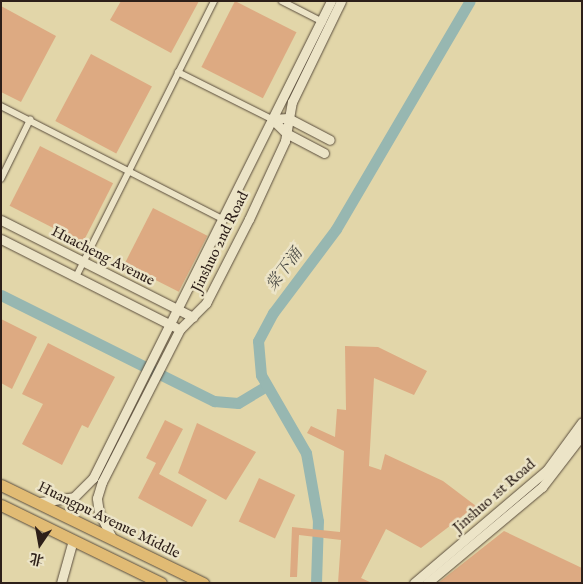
<!DOCTYPE html>
<meta charset="utf-8">
<style>
body{margin:0}
#map{position:relative;width:583px;height:584px;overflow:hidden;background:#e2d6a9;font-family:"IM FELL English","Noto Serif SC",serif}
div>[style]{position:absolute}
.river>*{height:11px;margin:-5.5px;padding:0 5.5px;transform-origin:5.5px;border-radius:5.5px;background:#97b7b1}
.building>*{inset:0;background:#ddaa82;transform-origin:0 0}
.roads{filter:drop-shadow(0 0 1px #5a4d3d) drop-shadow(0 0 1px #5a4d3d)}
.pedestrian>*{height:5.5px;margin:-2.75px;padding:0 2.75px;transform-origin:2.75px;border-radius:2.75px;background:#ece4c7}
.tertiary>*{height:9px;margin:-4.5px;padding:0 4.5px;transform-origin:4.5px;border-radius:4.5px;background:#ece4c7}
.primary>*{height:11px;margin:-5.5px;padding:0 5.5px;transform-origin:5.5px;border-radius:5.5px;background:#e1bb74}
span{translate:-50% -50%;white-space:nowrap;text-align:center;line-height:1.15;-webkit-text-stroke:5px #ece4c7;paint-order:stroke}
.street-label{font-size:15px;color:#2d1f19}
.water-label{font-size:16px;color:#4d4d47;font-style:italic}
.frame{position:absolute;inset:0;border:2px solid #2d1f19;pointer-events:none}
.north{position:absolute;left:15px;top:519px;width:50px;height:50px;-webkit-text-stroke:4px #ece4c7;paint-order:stroke;rotate:192deg;font-size:14px;font-weight:700;line-height:20px;text-align:center;color:#2d1f19}
.north::after{content:'';display:block;margin:auto;width:18px;height:22px;background:#2d1f19;clip-path:polygon(50% 0,100% 100%,50% 72%,0 100%)}
</style>
<div id="map">
<div class="river">
<div style="left:1px;top:295px;width:238px;rotate:26.5deg"></div>
<div style="left:214px;top:401px;width:24px;rotate:5deg"></div>
<div style="left:238px;top:403px;width:33px;rotate:-31deg"></div>
<div style="left:316px;top:583px;width:62px;rotate:-88.2deg"></div>
<div style="left:318px;top:521px;width:69px;rotate:-100deg"></div>
<div style="left:306px;top:453px;width:90px;rotate:-120deg"></div>
<div style="left:261px;top:375px;width:34px;rotate:-95deg"></div>
<div style="left:258px;top:341px;width:32px;rotate:-62deg"></div>
<div style="left:273px;top:313px;width:105px;rotate:-53.1deg"></div>
<div style="left:336px;top:229px;width:264px;rotate:-59.6deg"></div>
</div>
<div class="building">
<div style="clip-path:polygon(121px 1px,199px 1px,171px 53px,110px 20px)"></div>
<div style="left:235px;top:1px;width:69px;height:74px;rotate:27deg"></div>
<div style="clip-path:polygon(1px 6px,56px 36px,21px 102px,1px 92px)"></div>
<div style="left:91px;top:54px;width:69px;height:76px;rotate:28deg"></div>
<div style="left:40px;top:146px;width:82px;height:67px;rotate:27deg"></div>
<div style="left:153px;top:208px;width:61px;height:63px;rotate:27deg"></div>
<div style="clip-path:polygon(1px 319px,37px 337px,12px 389px,1px 383px)"></div>
<div style="clip-path:polygon(48px 343px,115px 377px,88px 428px,82px 425px,62px 465px,22px 444px,43px 404px,22px 394px)"></div>
<div style="clip-path:polygon(345px 346px,378px 347px,427px 371px,414px 395px,374px 378px,369px 466px,381px 470px,385px 454px,443px 481px,476px 506px,421px 548px,386px 529px,361px 578px,372px 583px,338px 583px,341px 540px,299px 535px,297px 577px,290px 577px,292px 527px,340px 532px,344px 451px,307px 433px,311px 426px,335px 437px,337px 409px,346px 410px)"></div>
<div style="clip-path:polygon(165px 420px,183px 429px,159px 474px,207px 500px,192px 527px,138px 498px,156px 463px,146px 458px)"></div>
<div style="clip-path:polygon(197px 423px,256px 452px,226px 500px,178px 473px)"></div>
<div style="left:259px;top:478px;width:40px;height:48px;rotate:25deg"></div>
<div style="clip-path:polygon(504px 531px,582px 568px,582px 583px,438px 583px)"></div>
</div>
<div class="roads">
<div class="pedestrian">
<div style="left:282px;top:1px;width:46px;rotate:27.1deg"></div>
<div style="left:178px;top:72px;width:105px;rotate:26.6deg"></div>
<div style="left:1px;top:106px;width:247px;rotate:27deg"></div>
<div style="left:1px;top:179px;width:66px;rotate:-63.8deg"></div>
<div style="left:76px;top:277px;width:309px;rotate:-63.4deg"></div>
</div>
<div class="tertiary">
<div style="left:272px;top:119px;width:16px;rotate:-4deg"></div>
<div style="left:288px;top:118px;width:47px;rotate:27.6deg"></div>
<div style="left:272px;top:119px;width:20px;rotate:45deg"></div>
<div style="left:286px;top:133px;width:43px;rotate:27.8deg"></div>
<div style="left:1px;top:220px;width:215px;rotate:26.8deg"></div>
<div style="left:1px;top:239px;width:195px;rotate:26.8deg"></div>
<div style="left:40px;top:502px;width:34px;rotate:-8deg"></div>
<div style="left:74px;top:497px;width:27px;rotate:-45deg"></div>
<div style="left:93px;top:478px;width:533px;rotate:-63.48deg"></div>
<div style="left:112px;top:538px;width:28px;rotate:-117deg"></div>
<div style="left:99px;top:513px;width:15px;rotate:-98deg"></div>
<div style="left:97px;top:498px;width:17px;rotate:-73deg"></div>
<div style="left:102px;top:482px;width:172px;rotate:-63deg"></div>
<div style="left:180px;top:329px;width:37px;rotate:-45deg"></div>
<div style="left:206px;top:303px;width:94px;rotate:-62.9deg"></div>
<div style="left:249px;top:219px;width:86px;rotate:-65.2deg"></div>
<div style="left:285px;top:141px;width:40px;rotate:-80deg"></div>
<div style="left:292px;top:102px;width:112px;rotate:-64.1deg"></div>
<div style="left:61px;top:583px;width:45px;rotate:-74.4deg"></div>
<div style="left:414px;top:583px;width:175px;rotate:-40.4deg"></div>
<div style="left:547px;top:470px;width:59px;rotate:-53.9deg"></div>
<div style="left:427px;top:583px;width:150px;rotate:-39.9deg"></div>
<div style="left:542px;top:487px;width:66px;rotate:-52.4deg"></div>
</div>
<div class="primary">
<div style="left:1px;top:485px;width:225px;rotate:25.9deg"></div>
<div style="left:1px;top:505px;width:178px;rotate:26deg"></div>
</div>
</div>
<div class="street-label">
<span style="left:220px;top:242px;rotate:-64deg">Jinshuo 2nd Road</span>
<span style="left:103px;top:256px;rotate:27deg">Huacheng Avenue</span>
<span style="left:494px;top:496px;rotate:-41deg">Jinshuo 1st Road</span>
<span style="left:109px;top:520px;rotate:26deg">Huangpu Avenue Middle</span>
</div>
<div class="water-label">
<span style="left:285px;top:270px;rotate:-53deg">棠下涌</span>
</div>
<div class="frame"></div>
<div class="north">北</div>
</div>
